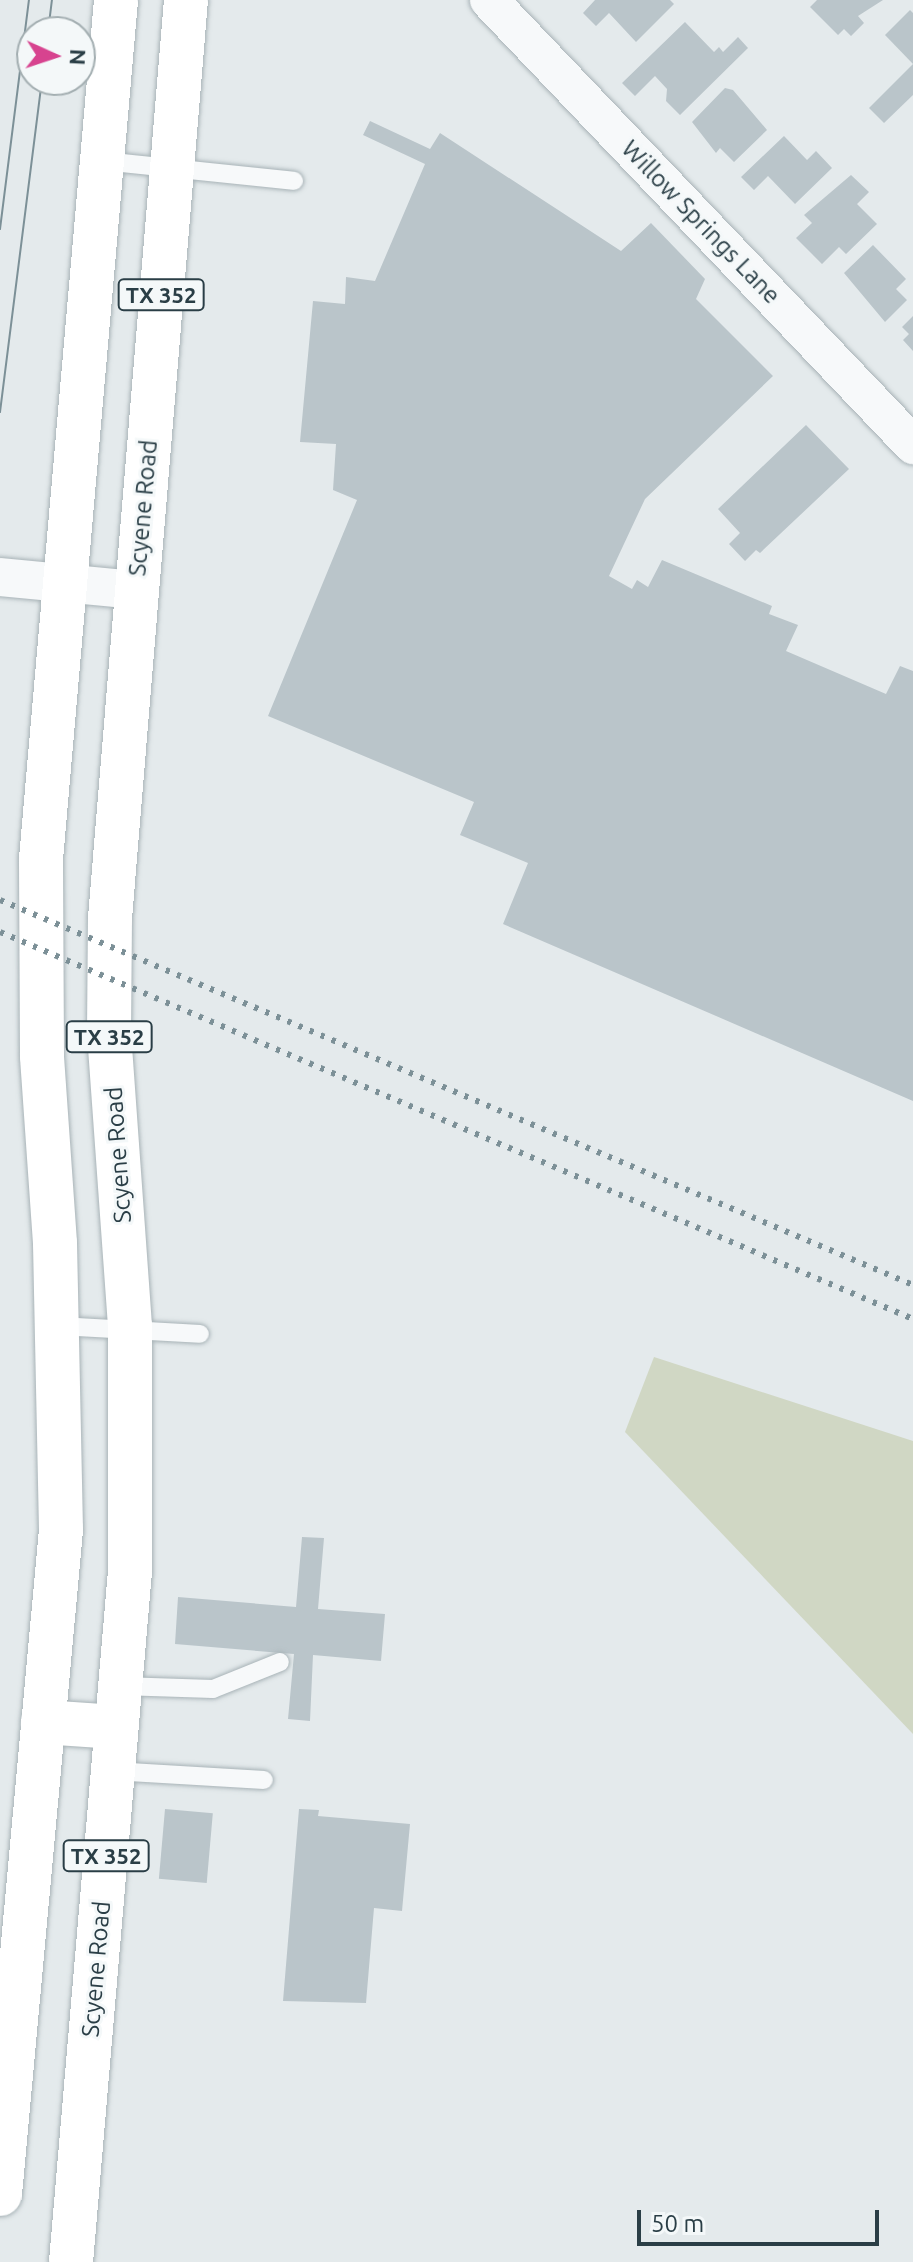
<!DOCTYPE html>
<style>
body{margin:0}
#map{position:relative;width:913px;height:2262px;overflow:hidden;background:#e4eaec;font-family:Ubuntu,sans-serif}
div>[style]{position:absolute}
.green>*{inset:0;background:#d0d7c4}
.building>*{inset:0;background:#bac5ca;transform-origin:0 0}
.roads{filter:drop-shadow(0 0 2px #a8b3b7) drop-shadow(0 0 2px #a8b3b7)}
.lane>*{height:18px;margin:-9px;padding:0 9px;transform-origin:9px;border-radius:9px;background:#f7f9fa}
.street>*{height:38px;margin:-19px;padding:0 19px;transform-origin:19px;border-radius:19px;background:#f7f9fa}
.primary>*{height:44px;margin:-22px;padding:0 22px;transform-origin:22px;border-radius:22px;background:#fff}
.tram>*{height:2px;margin:-1px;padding:0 1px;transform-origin:1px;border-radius:1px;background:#7c9097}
.rail>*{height:6px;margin-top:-3px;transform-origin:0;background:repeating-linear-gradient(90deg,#7c9097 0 4px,transparent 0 12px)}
span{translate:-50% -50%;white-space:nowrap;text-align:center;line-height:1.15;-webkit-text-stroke:6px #f4f8f9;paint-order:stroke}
.shield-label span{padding:2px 6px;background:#f4f8f9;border:2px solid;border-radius:6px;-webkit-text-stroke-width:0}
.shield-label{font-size:22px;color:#2a3e46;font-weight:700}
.street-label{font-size:24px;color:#2a3e46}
.north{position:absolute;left:16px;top:16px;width:80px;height:80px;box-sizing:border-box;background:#f4f8f9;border:2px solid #a3aeb1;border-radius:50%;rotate:93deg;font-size:22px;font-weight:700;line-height:32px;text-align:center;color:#2a3e46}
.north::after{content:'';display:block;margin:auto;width:28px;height:36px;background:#d7438f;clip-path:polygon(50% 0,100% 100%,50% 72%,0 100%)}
.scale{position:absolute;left:637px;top:2210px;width:242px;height:36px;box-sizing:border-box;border:4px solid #2a3e46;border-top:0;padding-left:10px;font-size:24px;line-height:28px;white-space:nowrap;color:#2a3e46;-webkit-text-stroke:6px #f4f8f9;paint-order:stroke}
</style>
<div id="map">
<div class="green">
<div style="clip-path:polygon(654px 1357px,913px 1441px,913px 1734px,625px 1432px)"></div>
</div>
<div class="building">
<div style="clip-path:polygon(595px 0,670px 0,674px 4px,636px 42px,609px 13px,596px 26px,583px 13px)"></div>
<div style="clip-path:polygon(817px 0,883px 0,858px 16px,864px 23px,851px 36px,844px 29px,838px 35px,810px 7px)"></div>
<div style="clip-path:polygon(910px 10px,913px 13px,913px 64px,885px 35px)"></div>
<div style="clip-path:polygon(685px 22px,714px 52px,719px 47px,723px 52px,738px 37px,748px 48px,680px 115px,666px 101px,667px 89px,655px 76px,635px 96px,622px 83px)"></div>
<div style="clip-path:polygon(913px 64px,913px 95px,884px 123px,869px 108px)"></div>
<div style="clip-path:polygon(725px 88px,733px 90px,767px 130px,734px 162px,720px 148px,716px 153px,692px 122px)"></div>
<div style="clip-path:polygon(370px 121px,430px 149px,440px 133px,621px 251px,651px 223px,705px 279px,696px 299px,773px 376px,645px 499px,609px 576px,632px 589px,637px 580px,648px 587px,662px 560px,772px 606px,769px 614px,798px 625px,786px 651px,886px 694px,900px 666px,913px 671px,913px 1101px,503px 924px,528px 863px,460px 835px,474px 802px,268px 716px,357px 500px,333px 490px,336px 444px,300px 442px,313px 301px,345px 304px,346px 277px,375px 281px,425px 164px,363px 135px)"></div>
<div style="clip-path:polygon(784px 136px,807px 160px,816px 151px,832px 168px,795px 204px,768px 176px,754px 190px,741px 177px)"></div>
<div style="clip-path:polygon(851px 175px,869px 192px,857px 204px,877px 224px,846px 254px,839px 247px,822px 264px,796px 238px,812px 223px,804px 215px)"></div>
<div style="clip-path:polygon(873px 245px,906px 279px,896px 289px,907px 300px,885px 322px,844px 273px)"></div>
<div style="clip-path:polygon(913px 316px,913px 351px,903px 340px,909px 334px,902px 327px)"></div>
<div style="clip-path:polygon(806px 425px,849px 469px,760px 553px,756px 550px,745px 561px,729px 544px,740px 533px,718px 509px)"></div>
<div style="clip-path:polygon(302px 1537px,324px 1538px,318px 1609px,385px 1614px,381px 1661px,313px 1655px,310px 1721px,288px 1719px,294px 1654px,175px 1644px,178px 1597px,296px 1607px)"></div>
<div style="left:165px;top:1809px;width:48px;height:70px;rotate:5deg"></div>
<div style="clip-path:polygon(299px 1809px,319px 1810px,318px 1816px,410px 1824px,402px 1911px,374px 1908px,366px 2003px,283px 2001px)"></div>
</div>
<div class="roads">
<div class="lane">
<div style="left:102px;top:161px;width:193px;rotate:5.9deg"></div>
<div style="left:59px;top:1326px;width:141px;rotate:3.2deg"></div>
<div style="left:120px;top:1686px;width:93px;rotate:1.8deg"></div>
<div style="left:213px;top:1689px;width:72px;rotate:-21.9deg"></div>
<div style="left:113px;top:1771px;width:151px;rotate:3.4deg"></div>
</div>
<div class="street">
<div style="left:489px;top:0;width:615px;rotate:46.38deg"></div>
<div style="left:0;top:577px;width:137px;rotate:5.5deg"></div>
</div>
<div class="primary">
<div style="left:43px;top:1722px;width:73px;rotate:3.9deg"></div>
<div style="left:0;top:2194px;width:667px;rotate:-84.75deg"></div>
<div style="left:61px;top:1530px;width:287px;rotate:-91.2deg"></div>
<div style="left:55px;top:1243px;width:187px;rotate:-94deg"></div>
<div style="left:42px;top:1056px;width:197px;rotate:-90.3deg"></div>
<div style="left:41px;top:859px;width:862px;rotate:-85.01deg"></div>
<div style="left:71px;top:2262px;width:694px;rotate:-85.12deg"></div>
<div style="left:130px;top:1571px;width:245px;rotate:-90deg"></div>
<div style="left:130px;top:1326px;width:295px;rotate:-94.1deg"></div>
<div style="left:109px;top:1032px;width:114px;rotate:-89.5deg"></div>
<div style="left:110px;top:918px;width:921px;rotate:-85.27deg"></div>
</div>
</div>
<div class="tram">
<div style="left:48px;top:32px;width:32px;rotate:-83deg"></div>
<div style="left:0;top:229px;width:231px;rotate:-82.8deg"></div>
<div style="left:0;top:412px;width:335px;rotate:-82.8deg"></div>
</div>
<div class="rail">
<div style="left:0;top:900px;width:991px;rotate:22.86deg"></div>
<div style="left:0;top:932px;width:992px;rotate:22.97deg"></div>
</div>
<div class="shield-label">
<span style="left:161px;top:295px">TX 352</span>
<span style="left:109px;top:1037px">TX 352</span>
<span style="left:106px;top:1856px">TX 352</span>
</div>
<div class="street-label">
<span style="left:701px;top:222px;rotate:46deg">Willow Springs Lane</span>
<span style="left:143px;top:508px;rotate:-85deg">Scyene Road</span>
<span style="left:118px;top:1155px;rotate:-94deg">Scyene Road</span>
<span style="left:96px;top:1969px;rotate:-85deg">Scyene Road</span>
</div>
<div class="north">N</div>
<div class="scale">50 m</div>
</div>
